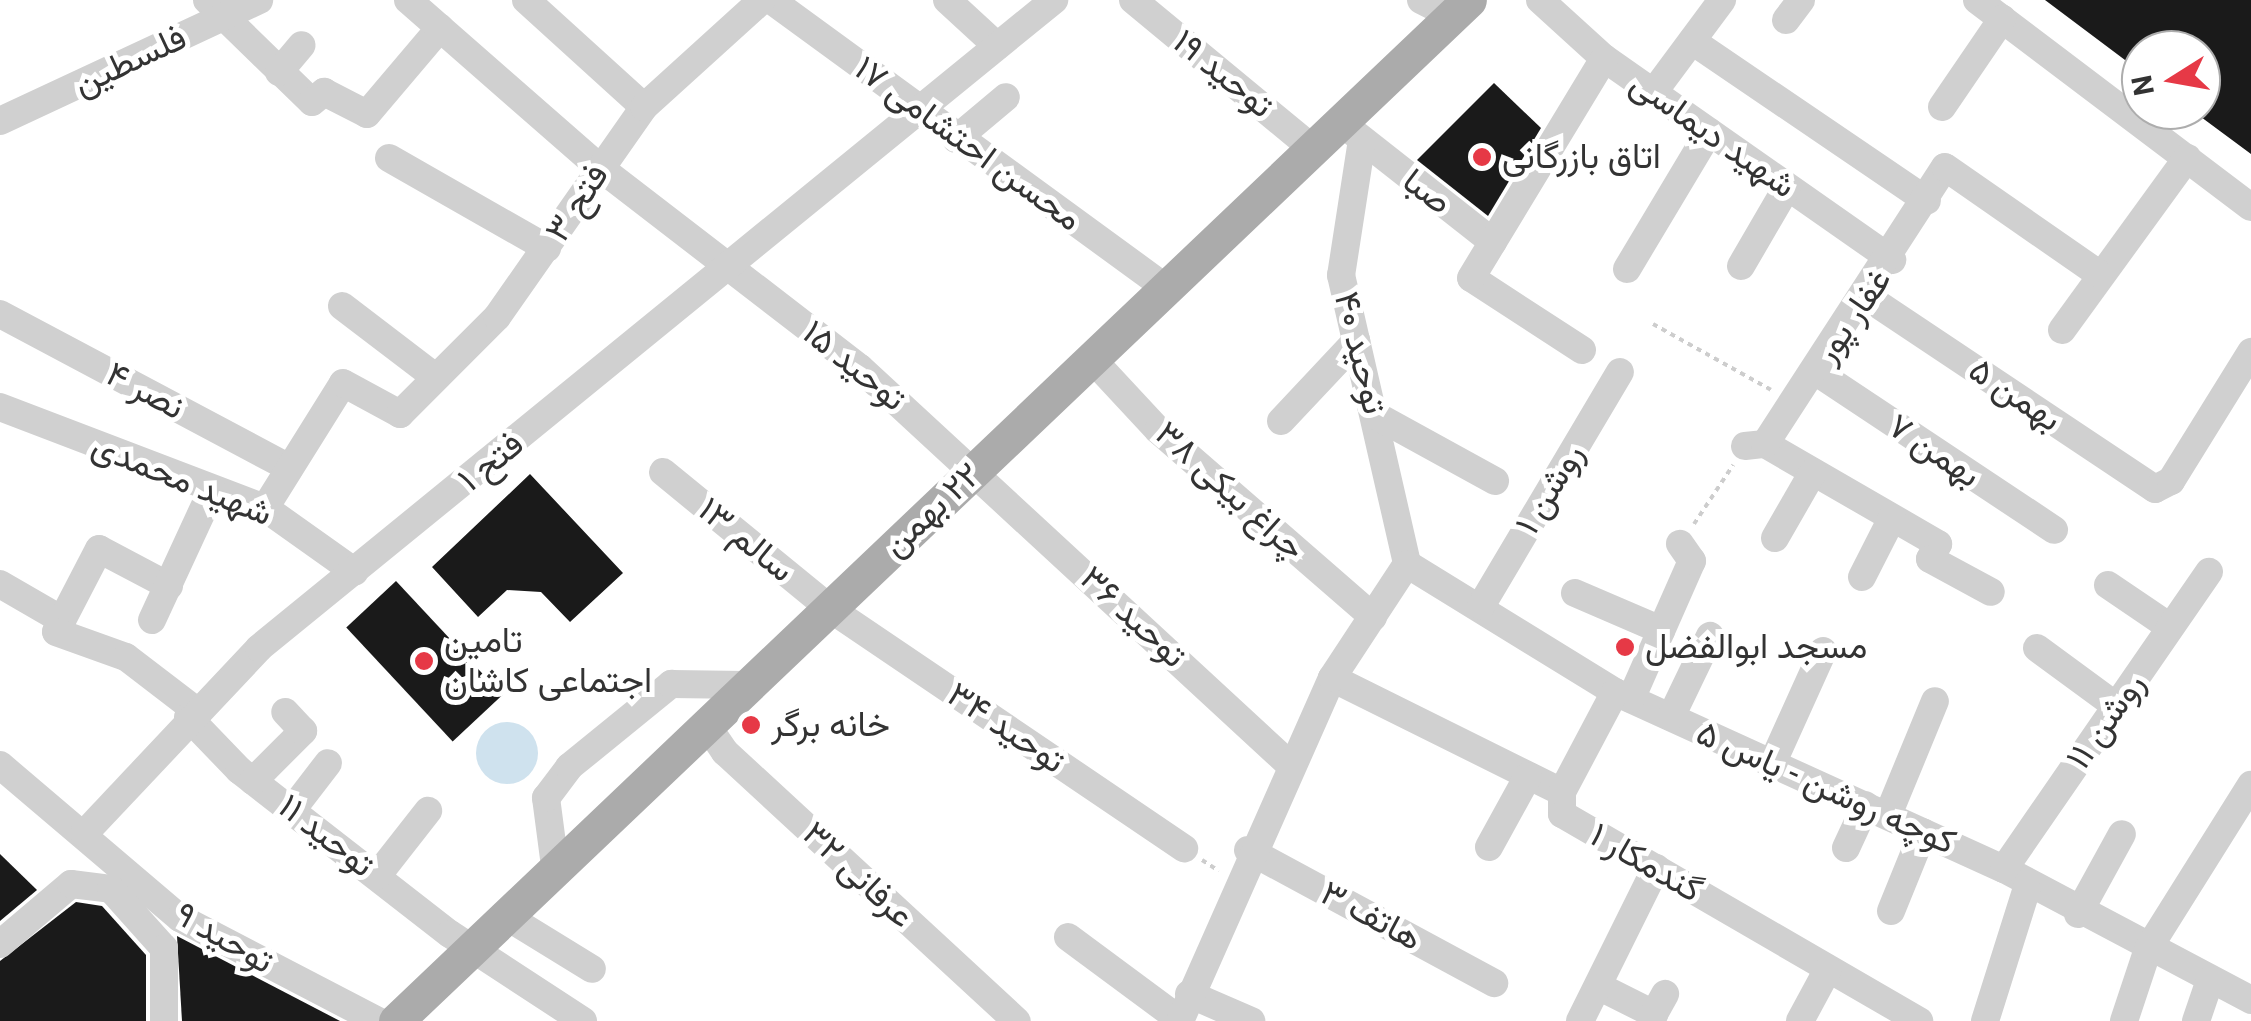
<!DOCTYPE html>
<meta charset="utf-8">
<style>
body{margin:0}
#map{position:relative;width:2251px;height:1021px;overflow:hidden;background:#fff;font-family:Roboto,Vazirmatn,sans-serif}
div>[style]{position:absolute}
.water>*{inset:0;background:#cfe2ee}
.round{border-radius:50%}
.building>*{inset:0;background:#1a1a1a;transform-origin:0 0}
.path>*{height:4px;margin-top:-2px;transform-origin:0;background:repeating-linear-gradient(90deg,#cdcdcd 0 5px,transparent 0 10px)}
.minor>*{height:28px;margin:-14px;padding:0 14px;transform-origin:14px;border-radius:14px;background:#d0d0d0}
.major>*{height:35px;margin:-17.5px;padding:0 17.5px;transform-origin:17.5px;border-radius:17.5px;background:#ababab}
.dots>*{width:28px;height:28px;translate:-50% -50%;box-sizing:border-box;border:5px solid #fff;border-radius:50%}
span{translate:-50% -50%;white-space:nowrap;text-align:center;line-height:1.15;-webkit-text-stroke:10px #fff;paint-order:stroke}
.street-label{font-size:35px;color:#333}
.poi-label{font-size:35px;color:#333}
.left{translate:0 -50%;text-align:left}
.north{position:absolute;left:2121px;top:30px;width:100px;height:100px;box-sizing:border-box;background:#fff;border:2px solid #adadad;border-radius:50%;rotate:259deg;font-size:28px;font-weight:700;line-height:40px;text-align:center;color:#333}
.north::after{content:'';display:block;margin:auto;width:35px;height:45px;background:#e63946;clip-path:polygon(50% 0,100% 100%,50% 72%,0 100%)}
</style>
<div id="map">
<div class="water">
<div class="round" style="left:476px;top:722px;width:62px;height:62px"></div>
</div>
<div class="building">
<div style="clip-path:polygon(2045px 0,2251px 0,2251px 154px,2201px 117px,2201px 50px,2141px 50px,2141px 72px)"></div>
<div style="clip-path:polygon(1494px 83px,1541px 128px,1488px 216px,1417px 160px)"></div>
<div style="clip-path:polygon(530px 474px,623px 573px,570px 622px,541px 592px,507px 590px,478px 617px,432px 567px)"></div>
<div style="left:396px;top:581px;width:156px;height:68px;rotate:47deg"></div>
<div style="clip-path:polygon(0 854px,37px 890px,0 921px)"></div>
<div style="clip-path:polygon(76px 902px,102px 906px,146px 955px,146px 1021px,0 1021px,0 961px)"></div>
<div style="clip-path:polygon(177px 936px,340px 1021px,182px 1021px)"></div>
</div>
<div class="path">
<div style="left:1653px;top:324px;width:135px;rotate:29.2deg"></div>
<div style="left:1694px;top:524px;width:71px;rotate:-56.5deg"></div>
<div style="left:1202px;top:860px;width:20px;rotate:33deg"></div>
</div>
<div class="minor">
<div style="left:207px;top:0;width:146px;rotate:44.2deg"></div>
<div style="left:312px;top:102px;width:16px;rotate:-40deg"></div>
<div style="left:324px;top:92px;width:48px;rotate:27.1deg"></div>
<div style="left:367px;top:114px;width:113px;rotate:-49.7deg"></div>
<div style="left:408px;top:0;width:254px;rotate:41.2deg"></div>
<div style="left:599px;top:167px;width:329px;rotate:37.6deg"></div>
<div style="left:860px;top:368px;width:585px;rotate:42.71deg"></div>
<div style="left:526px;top:0;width:159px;rotate:42.2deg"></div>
<div style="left:771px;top:0;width:487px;rotate:36.1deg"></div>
<div style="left:947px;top:0;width:68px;rotate:42.6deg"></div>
<div style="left:1133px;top:0;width:234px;rotate:39.6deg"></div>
<div style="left:1421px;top:0;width:35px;rotate:27deg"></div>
<div style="left:1540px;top:0;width:86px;rotate:42.2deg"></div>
<div style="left:1604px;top:58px;width:352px;rotate:35deg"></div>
<div style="left:1977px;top:0;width:343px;rotate:37.1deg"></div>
<div style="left:1786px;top:20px;width:25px;rotate:-53deg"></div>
<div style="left:1692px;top:41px;width:284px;rotate:34.2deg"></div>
<div style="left:279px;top:72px;width:35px;rotate:-50deg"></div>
<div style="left:1653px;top:93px;width:116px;rotate:-53.4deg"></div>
<div style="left:1942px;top:107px;width:107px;rotate:-55.7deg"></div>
<div style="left:0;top:121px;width:286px;rotate:-25deg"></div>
<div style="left:1353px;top:132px;width:178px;rotate:38.2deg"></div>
<div style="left:956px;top:139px;width:65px;rotate:-40deg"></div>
<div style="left:1362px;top:140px;width:137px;rotate:98.8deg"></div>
<div style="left:1341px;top:275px;width:296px;rotate:77.1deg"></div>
<div style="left:389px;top:158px;width:182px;rotate:29.7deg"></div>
<div style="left:1741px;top:266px;width:91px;rotate:-59.8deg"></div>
<div style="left:1627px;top:269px;width:160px;rotate:-59.1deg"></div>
<div style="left:1867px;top:297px;width:346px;rotate:33.7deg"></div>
<div style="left:2155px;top:489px;width:18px;rotate:-27deg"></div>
<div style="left:2171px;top:481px;width:152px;rotate:-58.2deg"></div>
<div style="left:342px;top:306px;width:116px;rotate:37.3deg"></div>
<div style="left:0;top:314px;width:328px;rotate:28deg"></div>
<div style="left:2062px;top:330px;width:213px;rotate:-54deg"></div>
<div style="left:1582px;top:350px;width:132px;rotate:-147deg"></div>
<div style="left:1471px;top:278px;width:257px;rotate:-58.8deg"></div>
<div style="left:1092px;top:359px;width:97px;rotate:47.1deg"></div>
<div style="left:1158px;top:430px;width:285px;rotate:41deg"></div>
<div style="left:1815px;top:371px;width:287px;rotate:33.6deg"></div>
<div style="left:0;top:407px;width:284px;rotate:20.9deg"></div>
<div style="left:265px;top:508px;width:110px;rotate:35.4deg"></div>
<div style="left:1375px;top:415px;width:137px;rotate:28.8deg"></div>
<div style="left:1281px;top:421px;width:110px;rotate:-46.8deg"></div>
<div style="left:1765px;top:444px;width:200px;rotate:30deg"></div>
<div style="left:1938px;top:544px;width:17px;rotate:118deg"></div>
<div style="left:1930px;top:559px;width:69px;rotate:28.4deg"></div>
<div style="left:1745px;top:446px;width:20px;rotate:-6deg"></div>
<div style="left:1765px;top:444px;width:330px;rotate:-57deg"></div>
<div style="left:1945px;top:167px;width:188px;rotate:34.8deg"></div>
<div style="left:663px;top:472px;width:215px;rotate:39.3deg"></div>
<div style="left:829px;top:608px;width:429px;rotate:34.1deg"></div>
<div style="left:265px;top:508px;width:147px;rotate:-58deg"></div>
<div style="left:343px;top:383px;width:65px;rotate:28.5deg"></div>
<div style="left:400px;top:414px;width:137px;rotate:-45deg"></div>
<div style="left:497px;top:317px;width:256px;rotate:-55deg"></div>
<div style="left:644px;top:107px;width:159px;rotate:-42.2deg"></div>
<div style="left:1775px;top:538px;width:76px;rotate:-60.1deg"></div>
<div style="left:1407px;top:564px;width:244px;rotate:31.6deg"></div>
<div style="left:1615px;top:692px;width:427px;rotate:24.5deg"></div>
<div style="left:2004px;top:869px;width:280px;rotate:27.9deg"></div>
<div style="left:1862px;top:577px;width:66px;rotate:-63deg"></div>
<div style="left:0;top:584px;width:72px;rotate:30.1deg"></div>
<div style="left:2108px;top:585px;width:75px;rotate:34.1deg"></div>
<div style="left:169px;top:586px;width:79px;rotate:-152.1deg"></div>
<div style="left:99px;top:549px;width:93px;rotate:117.4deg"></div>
<div style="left:56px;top:632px;width:74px;rotate:19.7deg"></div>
<div style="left:126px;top:657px;width:87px;rotate:37.5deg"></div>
<div style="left:1575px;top:593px;width:94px;rotate:23.3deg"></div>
<div style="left:1481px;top:606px;width:272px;rotate:-59.3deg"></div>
<div style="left:152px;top:620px;width:143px;rotate:-65.2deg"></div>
<div style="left:2037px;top:648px;width:98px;rotate:36.3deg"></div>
<div style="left:1332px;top:678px;width:257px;rotate:26.4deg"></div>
<div style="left:1562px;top:792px;width:22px;rotate:90deg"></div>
<div style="left:1562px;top:814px;width:413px;rotate:30.1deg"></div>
<div style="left:1631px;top:699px;width:151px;rotate:-66.2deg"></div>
<div style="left:1692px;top:561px;width:21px;rotate:-125deg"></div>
<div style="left:188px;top:717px;width:74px;rotate:46.1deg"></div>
<div style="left:239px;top:770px;width:267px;rotate:37.9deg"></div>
<div style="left:450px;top:934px;width:159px;rotate:33.2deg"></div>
<div style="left:1671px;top:717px;width:90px;rotate:-64.3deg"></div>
<div style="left:706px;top:724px;width:34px;rotate:56deg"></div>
<div style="left:725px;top:752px;width:397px;rotate:42.7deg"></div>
<div style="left:1772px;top:764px;width:124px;rotate:-65.7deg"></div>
<div style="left:0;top:765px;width:236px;rotate:40.4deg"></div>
<div style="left:180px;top:918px;width:223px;rotate:27.5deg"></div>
<div style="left:253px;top:781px;width:71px;rotate:-45deg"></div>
<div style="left:303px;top:731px;width:26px;rotate:-133deg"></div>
<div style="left:1562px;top:792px;width:113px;rotate:-62.1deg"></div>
<div style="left:292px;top:810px;width:59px;rotate:-52.5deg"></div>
<div style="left:1888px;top:815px;width:123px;rotate:-67.6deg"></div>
<div style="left:84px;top:834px;width:255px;rotate:-46.7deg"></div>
<div style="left:259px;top:648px;width:1026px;rotate:-39.18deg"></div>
<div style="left:1489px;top:847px;width:81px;rotate:-61.2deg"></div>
<div style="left:1846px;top:848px;width:47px;rotate:-65.1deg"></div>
<div style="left:1248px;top:850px;width:280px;rotate:28.4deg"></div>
<div style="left:555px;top:866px;width:69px;rotate:-97.5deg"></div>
<div style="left:546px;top:798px;width:39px;rotate:-53deg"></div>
<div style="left:569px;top:767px;width:132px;rotate:-39.1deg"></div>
<div style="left:671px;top:684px;width:75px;rotate:0.8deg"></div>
<div style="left:2004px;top:869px;width:361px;rotate:-55.4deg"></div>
<div style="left:377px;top:876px;width:83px;rotate:-51.9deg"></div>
<div style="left:1891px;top:911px;width:85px;rotate:-67.9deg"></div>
<div style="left:2078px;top:914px;width:91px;rotate:-61.2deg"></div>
<div style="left:504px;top:915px;width:103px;rotate:31.5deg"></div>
<div style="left:1068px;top:937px;width:139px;rotate:36.5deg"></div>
<div style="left:0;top:944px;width:93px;rotate:-40.2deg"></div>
<div style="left:71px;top:884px;width:40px;rotate:7.1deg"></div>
<div style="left:111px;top:889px;width:79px;rotate:48.1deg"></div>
<div style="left:164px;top:948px;width:73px;rotate:90deg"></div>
<div style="left:1598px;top:986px;width:63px;rotate:26.6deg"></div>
<div style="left:1654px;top:1014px;width:23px;rotate:-61deg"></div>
<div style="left:1189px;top:994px;width:68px;rotate:23.5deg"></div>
<div style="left:1180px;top:1021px;width:375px;rotate:-66.1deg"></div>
<div style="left:1332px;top:678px;width:136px;rotate:-56.7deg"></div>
<div style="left:1580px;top:1021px;width:171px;rotate:-63.6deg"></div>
<div style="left:1800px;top:1021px;width:59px;rotate:-61.7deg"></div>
<div style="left:1985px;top:1021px;width:139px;rotate:-72.5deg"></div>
<div style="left:2124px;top:1021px;width:76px;rotate:-71.6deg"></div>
<div style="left:2148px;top:949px;width:194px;rotate:-57.9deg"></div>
<div style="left:2196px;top:1021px;width:43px;rotate:-71.1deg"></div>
</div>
<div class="major">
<div style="left:396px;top:1021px;width:1481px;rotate:-43.58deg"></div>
</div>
<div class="dots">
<div style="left:1482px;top:157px;background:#e63946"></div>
<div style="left:1625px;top:647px;background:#e63946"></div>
<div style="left:424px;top:661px;background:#e63946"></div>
<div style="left:751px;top:725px;background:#e63946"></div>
</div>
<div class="street-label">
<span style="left:130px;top:61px;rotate:-25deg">فلسطین</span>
<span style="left:1223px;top:74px;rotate:39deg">توحید ۱۹</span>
<span style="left:1713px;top:135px;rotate:35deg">شهید دیماسی</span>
<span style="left:968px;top:144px;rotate:36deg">محسن احتشامی ۱۷</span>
<span style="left:1427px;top:192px;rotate:37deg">صبا</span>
<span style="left:577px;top:203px;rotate:-57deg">فتح ۳</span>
<span style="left:1853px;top:316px;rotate:-55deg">غفار پور</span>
<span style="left:1360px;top:353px;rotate:76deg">توحید ۴۰</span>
<span style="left:854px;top:366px;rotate:39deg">توحید ۱۵</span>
<span style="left:145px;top:391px;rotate:28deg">نصر ۴</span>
<span style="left:2015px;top:395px;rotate:34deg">بهمن ۵</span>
<span style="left:1934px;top:451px;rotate:34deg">بهمن ۷</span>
<span style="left:491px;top:462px;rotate:-39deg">فتح ۱</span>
<span style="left:182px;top:480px;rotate:22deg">شهید محمدی</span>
<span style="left:1550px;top:489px;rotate:-59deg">روشن ۱</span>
<span style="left:1230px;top:491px;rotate:42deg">چراغ بیکی ۳۸</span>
<span style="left:932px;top:510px;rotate:-43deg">٢٢ بهمن</span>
<span style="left:746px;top:540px;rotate:39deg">سالم ۱۳</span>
<span style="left:1133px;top:617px;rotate:43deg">توحید ۳۶</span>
<span style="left:2106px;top:721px;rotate:-55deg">روشن ۱۱</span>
<span style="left:1006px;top:728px;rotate:34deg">توحید ۳۴</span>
<span style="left:1826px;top:788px;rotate:24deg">کوچه روشن - یاس ۵</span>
<span style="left:326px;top:836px;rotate:38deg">توحید ۱۱</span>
<span style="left:1646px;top:863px;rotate:30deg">گندمکار ۱</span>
<span style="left:858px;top:875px;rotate:43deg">عرفانی ۳۲</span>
<span style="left:1371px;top:916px;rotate:28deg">هاتف ۳</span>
<span style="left:224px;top:938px;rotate:30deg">توحید ۹</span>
</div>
<div class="poi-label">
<span class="left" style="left:1502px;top:157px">اتاق بازرگانی</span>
<span class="left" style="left:444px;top:661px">تامین<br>اجتماعی کاشان</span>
<span class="left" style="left:1645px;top:647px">مسجد ابوالفضل</span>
<span class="left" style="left:771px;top:725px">خانه برگر</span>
</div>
<div class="north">N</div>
</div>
